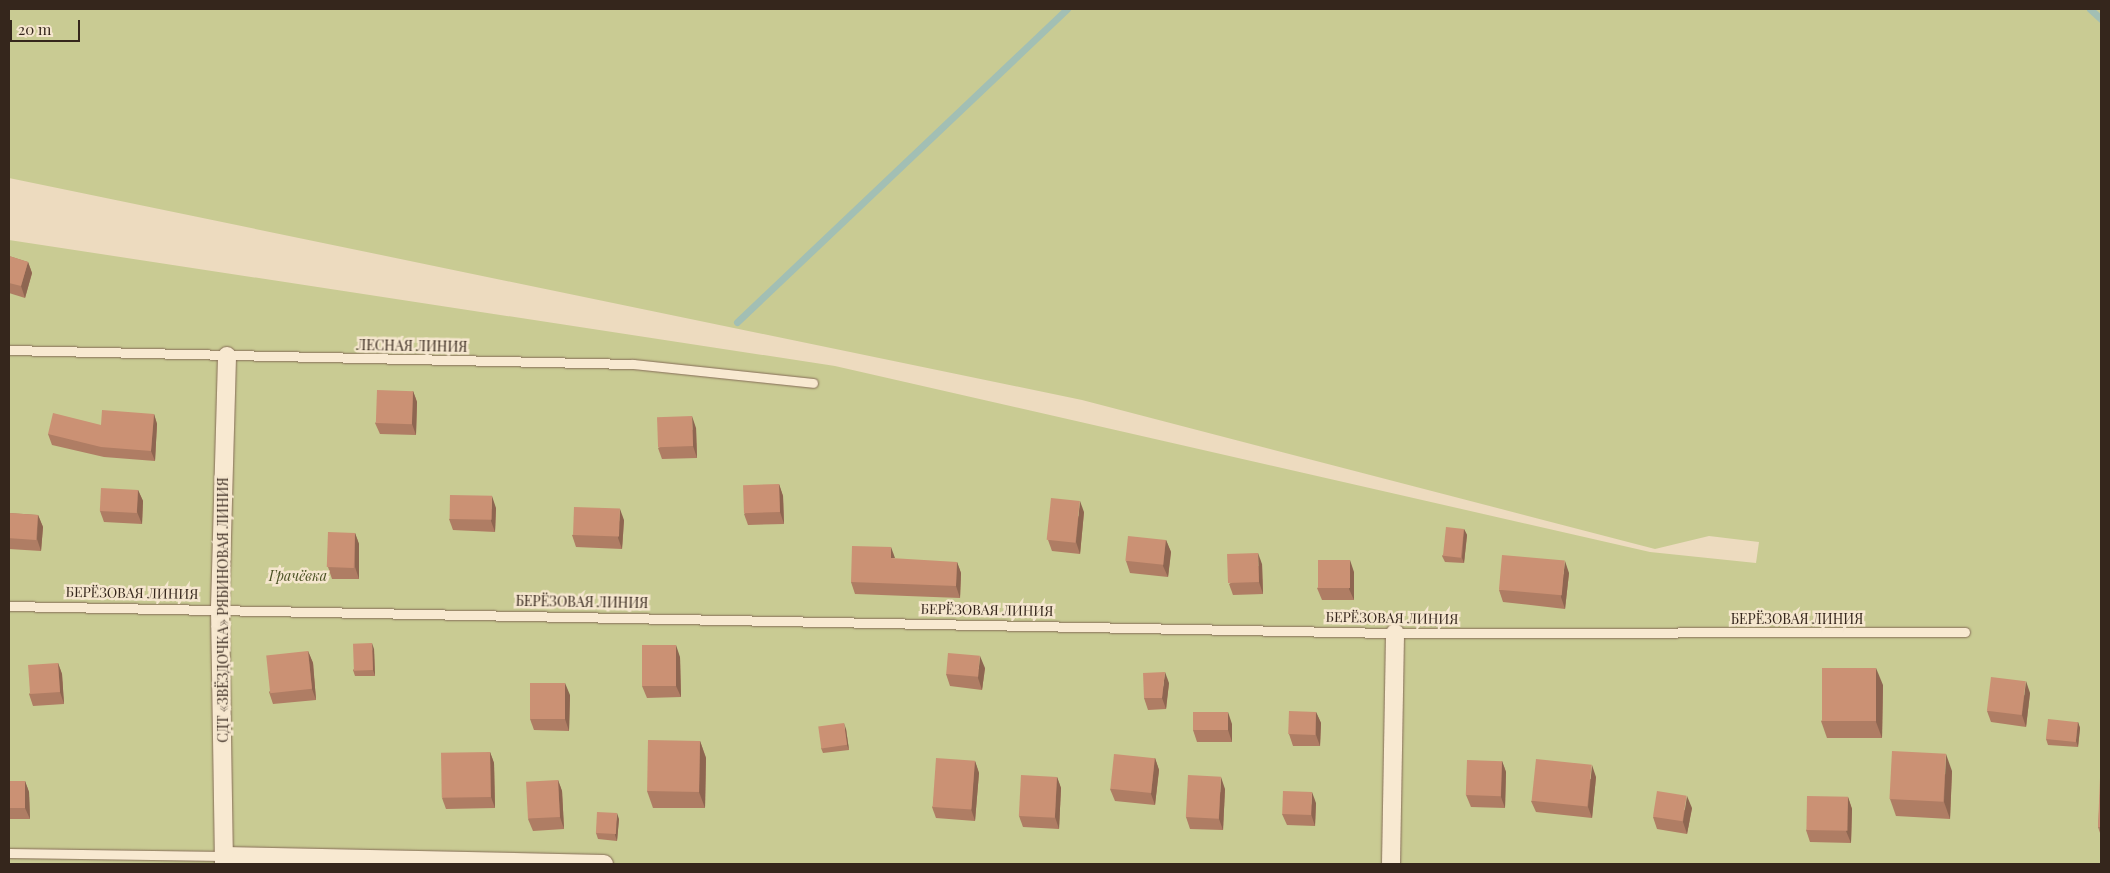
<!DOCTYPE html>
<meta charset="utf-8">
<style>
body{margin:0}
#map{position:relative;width:2110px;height:873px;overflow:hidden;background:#eddbbf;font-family:"Playfair Display",serif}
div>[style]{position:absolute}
.green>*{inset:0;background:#c9cb93}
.stream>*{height:7px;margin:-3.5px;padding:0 3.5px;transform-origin:3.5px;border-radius:3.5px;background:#a2bfb4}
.roads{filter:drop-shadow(0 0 1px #856c57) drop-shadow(0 0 1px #856c57)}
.service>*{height:9px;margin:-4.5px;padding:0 4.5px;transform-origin:4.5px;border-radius:4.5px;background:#f8e9d1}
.minor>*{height:18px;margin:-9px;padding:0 9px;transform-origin:9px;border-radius:9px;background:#f8e9d1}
.wall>*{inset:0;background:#af7d64}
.shaded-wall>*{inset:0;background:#8e6651}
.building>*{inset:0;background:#cb9174;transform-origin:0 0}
span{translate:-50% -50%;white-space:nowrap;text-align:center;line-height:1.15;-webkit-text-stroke:5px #f5e6ce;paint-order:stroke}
.street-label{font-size:14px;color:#35261c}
.park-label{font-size:14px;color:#4a5123;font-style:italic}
.frame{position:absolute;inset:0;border:10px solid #35261c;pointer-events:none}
.scale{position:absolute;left:10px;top:20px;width:70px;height:22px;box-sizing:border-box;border:2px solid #35261c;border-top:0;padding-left:6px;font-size:15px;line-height:18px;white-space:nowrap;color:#35261c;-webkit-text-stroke:4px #f5e6ce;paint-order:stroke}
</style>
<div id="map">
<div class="green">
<div style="clip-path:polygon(9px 9px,2101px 9px,2101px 864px,9px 864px,9px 240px,835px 366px,1650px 552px,1756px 563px,1759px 542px,1709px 536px,1655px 549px,1082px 400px,9px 178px)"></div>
</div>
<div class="stream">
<div style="left:2090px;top:9px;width:15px;rotate:42deg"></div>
<div style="left:737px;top:322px;width:455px;rotate:-43.5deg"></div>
</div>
<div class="roads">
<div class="service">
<div style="left:9px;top:350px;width:624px;rotate:1.29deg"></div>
<div style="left:633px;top:364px;width:181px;rotate:6deg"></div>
<div style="left:9px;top:606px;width:1386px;rotate:1.12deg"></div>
<div style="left:1395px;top:633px;width:570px;rotate:-0.1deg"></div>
<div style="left:9px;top:853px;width:215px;rotate:0.8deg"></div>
</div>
<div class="minor">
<div style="left:224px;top:856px;width:380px;rotate:1.2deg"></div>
<div style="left:224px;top:864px;width:256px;rotate:-90.9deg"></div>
<div style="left:220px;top:608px;width:252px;rotate:-88.4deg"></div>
<div style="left:1391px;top:864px;width:231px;rotate:-89deg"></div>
</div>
</div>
<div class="wall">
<div style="clip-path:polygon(9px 256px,28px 262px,32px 273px,25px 298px,9px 293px)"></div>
<div style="clip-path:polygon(413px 391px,417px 402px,416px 435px,380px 434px,375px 423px)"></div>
<div style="clip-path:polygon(154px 414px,157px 424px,155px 461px,104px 457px,52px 445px,48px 434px,101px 425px)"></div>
<div style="clip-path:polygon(696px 428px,697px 458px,662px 459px,658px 448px)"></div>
<div style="clip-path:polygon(779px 484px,783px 496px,784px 524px,748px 525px,744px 514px)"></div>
<div style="clip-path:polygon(138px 490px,143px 501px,142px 524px,104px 522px,100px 511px)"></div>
<div style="clip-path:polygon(496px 508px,495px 532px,453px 530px,449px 519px)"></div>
<div style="clip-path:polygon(1084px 512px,1080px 554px,1052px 551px,1048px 540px)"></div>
<div style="clip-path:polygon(9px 513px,38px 515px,43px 527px,41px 551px,9px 549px)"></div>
<div style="clip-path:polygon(624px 520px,622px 549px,576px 547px,572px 535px)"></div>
<div style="clip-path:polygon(1464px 529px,1467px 535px,1464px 563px,1445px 562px,1442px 556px)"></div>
<div style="clip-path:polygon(355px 533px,359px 544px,359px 579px,332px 579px,328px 567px)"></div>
<div style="clip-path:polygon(1166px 540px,1171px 552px,1168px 577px,1130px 573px,1126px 561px)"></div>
<div style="clip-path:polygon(957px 562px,961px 573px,960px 598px,855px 594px,851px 582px)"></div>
<div style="clip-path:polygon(1262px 564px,1263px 594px,1233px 595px,1229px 584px)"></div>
<div style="clip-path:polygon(1354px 572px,1354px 600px,1322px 600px,1317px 588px)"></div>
<div style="clip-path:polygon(1569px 573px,1565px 609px,1503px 602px,1499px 590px)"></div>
<div style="clip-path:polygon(374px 649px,375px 676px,355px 676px,353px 670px)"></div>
<div style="clip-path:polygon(308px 651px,313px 663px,316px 700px,273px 704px,269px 692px)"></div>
<div style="clip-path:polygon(680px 657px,681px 697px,647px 698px,642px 686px)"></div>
<div style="clip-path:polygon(58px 663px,62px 674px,64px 704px,33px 706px,29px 694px)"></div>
<div style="clip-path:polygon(985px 668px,982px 690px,950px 686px,946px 674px)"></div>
<div style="clip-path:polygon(1169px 683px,1166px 709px,1148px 710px,1144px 698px)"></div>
<div style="clip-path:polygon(1883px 685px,1882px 738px,1827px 738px,1821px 721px)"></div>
<div style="clip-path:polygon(2030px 693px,2026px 727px,1991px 722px,1987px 711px)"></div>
<div style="clip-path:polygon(570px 695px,569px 731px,534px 730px,530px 719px)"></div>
<div style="clip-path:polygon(1316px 712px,1321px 723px,1320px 746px,1293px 746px,1289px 734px)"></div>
<div style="clip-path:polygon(2078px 722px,2080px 728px,2078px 747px,2048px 745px,2046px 739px)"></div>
<div style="clip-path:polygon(1232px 724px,1232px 742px,1197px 742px,1193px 730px)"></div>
<div style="clip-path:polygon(846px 729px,849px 750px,823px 753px,821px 748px)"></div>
<div style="clip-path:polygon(700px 741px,706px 758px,705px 808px,653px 808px,647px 791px)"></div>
<div style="clip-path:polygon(490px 752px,494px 763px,495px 808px,446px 809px,442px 798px)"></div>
<div style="clip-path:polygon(1155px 758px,1159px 770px,1155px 805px,1115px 801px,1110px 789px)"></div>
<div style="clip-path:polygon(975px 761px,979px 773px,975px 821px,936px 818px,932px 807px)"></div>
<div style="clip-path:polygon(1502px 761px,1506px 772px,1505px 808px,1471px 807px,1466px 795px)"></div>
<div style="clip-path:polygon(1952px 771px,1950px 819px,1896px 816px,1890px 799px)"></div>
<div style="clip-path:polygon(1057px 777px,1061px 788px,1059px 829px,1023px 827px,1019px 816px)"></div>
<div style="clip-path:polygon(1596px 777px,1592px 818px,1536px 812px,1531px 801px)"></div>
<div style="clip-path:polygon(2101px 778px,2101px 836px,2098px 827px)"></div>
<div style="clip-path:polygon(558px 780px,562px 791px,564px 829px,533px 831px,528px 819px)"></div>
<div style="clip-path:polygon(9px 781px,25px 781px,29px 792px,30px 819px,9px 819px)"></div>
<div style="clip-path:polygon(1225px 789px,1223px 830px,1190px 829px,1186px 817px)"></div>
<div style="clip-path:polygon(1848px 797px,1852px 809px,1851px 843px,1810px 842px,1806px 830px)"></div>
<div style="clip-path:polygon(1316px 803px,1315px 826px,1287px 825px,1282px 814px)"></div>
<div style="clip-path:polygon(1692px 808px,1687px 834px,1657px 829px,1653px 817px)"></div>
<div style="clip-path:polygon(619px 819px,617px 841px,598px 839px,596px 833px)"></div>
</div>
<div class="shaded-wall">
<div style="clip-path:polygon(28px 262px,32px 273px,25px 298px,21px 286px)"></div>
<div style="clip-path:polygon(413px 391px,417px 402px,416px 435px,412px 424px)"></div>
<div style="clip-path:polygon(154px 414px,157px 424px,155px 461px,151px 451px)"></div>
<div style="clip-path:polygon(692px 416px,696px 428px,697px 458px,693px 446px)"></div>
<div style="clip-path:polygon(779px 484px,783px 496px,784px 524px,780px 512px)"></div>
<div style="clip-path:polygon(138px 490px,143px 501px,142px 524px,137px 512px)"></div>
<div style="clip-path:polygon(492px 496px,496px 508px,495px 532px,491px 521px)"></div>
<div style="clip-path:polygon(1080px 501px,1084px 512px,1080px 554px,1076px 542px)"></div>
<div style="clip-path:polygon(620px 509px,624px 520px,622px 549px,618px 538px)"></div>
<div style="clip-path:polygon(38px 515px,43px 527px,41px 551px,37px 539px)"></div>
<div style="clip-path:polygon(1464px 529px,1467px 535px,1464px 563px,1462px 558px)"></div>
<div style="clip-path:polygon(355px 533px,359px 544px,359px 579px,355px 567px)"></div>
<div style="clip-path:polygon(1166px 540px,1171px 552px,1168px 577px,1163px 566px)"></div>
<div style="clip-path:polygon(891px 547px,895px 558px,891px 558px)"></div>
<div style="clip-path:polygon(1258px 553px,1262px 564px,1263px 594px,1259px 582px)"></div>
<div style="clip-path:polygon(1350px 560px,1354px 572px,1354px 600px,1349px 589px)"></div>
<div style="clip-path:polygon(1565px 561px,1569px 573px,1565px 609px,1561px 597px)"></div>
<div style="clip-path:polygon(957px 562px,961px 573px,960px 598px,956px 586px)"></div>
<div style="clip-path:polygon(372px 643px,374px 649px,375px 676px,373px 670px)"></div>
<div style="clip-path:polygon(676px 645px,680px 657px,681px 697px,676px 686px)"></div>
<div style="clip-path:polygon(308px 651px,313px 663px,316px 700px,312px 689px)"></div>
<div style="clip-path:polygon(980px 656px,985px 668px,982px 690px,978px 678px)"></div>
<div style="clip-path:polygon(58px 663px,62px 674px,64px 704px,60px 692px)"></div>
<div style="clip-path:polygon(1876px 668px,1883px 685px,1882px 738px,1876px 722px)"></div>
<div style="clip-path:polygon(1165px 672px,1169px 683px,1166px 709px,1162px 698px)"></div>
<div style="clip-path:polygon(2026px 681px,2030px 693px,2026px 727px,2022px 715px)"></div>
<div style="clip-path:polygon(565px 683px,570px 695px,569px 731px,565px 719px)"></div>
<div style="clip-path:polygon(1228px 712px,1232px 724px,1232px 742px,1228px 730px)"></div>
<div style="clip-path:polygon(1316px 712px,1321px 723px,1320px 746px,1316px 735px)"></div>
<div style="clip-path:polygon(2078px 722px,2080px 728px,2078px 747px,2076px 741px)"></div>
<div style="clip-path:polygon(844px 723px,846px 729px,849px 750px,847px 745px)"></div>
<div style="clip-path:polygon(700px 741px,706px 758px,705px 808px,699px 792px)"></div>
<div style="clip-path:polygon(490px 752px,494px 763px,495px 808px,491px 797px)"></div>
<div style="clip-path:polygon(1946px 754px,1952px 771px,1950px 819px,1944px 802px)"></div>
<div style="clip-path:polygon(1155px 758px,1159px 770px,1155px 805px,1151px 794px)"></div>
<div style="clip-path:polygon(975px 761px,979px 773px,975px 821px,971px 809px)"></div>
<div style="clip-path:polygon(1502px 761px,1506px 772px,1505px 808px,1501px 797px)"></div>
<div style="clip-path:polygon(1592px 765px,1596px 777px,1592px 818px,1588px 807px)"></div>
<div style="clip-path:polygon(1057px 777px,1061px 788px,1059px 829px,1055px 817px)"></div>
<div style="clip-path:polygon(1221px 777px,1225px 789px,1223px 830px,1219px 819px)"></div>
<div style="clip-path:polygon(558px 780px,562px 791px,564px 829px,560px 817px)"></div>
<div style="clip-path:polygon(25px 781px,29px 792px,30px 819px,25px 808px)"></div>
<div style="clip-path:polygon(1312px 792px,1316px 803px,1315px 826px,1311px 814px)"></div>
<div style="clip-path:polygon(1687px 796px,1692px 808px,1687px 834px,1683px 822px)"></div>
<div style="clip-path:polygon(1848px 797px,1852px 809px,1851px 843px,1846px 831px)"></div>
<div style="clip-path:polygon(617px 813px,619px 819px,617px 841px,615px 835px)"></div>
</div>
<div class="building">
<div style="clip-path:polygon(9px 256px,28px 262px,21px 286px,9px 283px)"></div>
<div style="left:377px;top:390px;width:36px;height:33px;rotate:2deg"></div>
<div style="clip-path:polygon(102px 410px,154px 414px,151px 451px,101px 447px,48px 434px,53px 413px,101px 425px)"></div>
<div style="left:692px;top:416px;width:30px;height:35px;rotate:88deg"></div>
<div style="left:779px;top:484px;width:28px;height:36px;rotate:88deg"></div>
<div style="left:101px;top:488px;width:37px;height:23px;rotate:3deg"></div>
<div style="left:450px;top:495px;width:42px;height:24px;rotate:1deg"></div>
<div style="left:1051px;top:498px;width:29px;height:42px;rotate:6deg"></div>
<div style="left:574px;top:507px;width:46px;height:28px;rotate:2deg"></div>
<div style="left:9px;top:513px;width:29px;height:25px;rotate:4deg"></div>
<div style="left:1446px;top:527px;width:18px;height:29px;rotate:6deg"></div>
<div style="left:328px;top:532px;width:27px;height:35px;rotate:2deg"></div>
<div style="left:1128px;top:536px;width:38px;height:25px;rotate:6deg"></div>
<div style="clip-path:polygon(852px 546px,891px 547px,891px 558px,957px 562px,956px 586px,851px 582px)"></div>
<div style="left:1258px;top:553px;width:29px;height:31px;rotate:88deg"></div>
<div style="left:1502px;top:555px;width:63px;height:35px;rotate:5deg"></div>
<div style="left:1318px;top:560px;width:32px;height:28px"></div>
<div style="left:372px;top:643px;width:27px;height:19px;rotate:88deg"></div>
<div style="left:676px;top:645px;width:41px;height:34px;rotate:90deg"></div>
<div style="left:308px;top:651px;width:38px;height:42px;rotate:84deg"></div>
<div style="left:948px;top:653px;width:32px;height:21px;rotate:5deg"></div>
<div style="left:58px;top:663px;width:29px;height:30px;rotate:86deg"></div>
<div style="left:1822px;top:668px;width:54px;height:53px"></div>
<div style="clip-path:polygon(1165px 672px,1162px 698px,1144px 698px,1143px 673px)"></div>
<div style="left:1991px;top:677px;width:35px;height:34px;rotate:7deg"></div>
<div style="left:530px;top:683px;width:35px;height:36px"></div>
<div style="left:1289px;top:711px;width:27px;height:23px;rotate:2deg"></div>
<div style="left:1193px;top:712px;width:35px;height:18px"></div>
<div style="left:2048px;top:719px;width:30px;height:20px;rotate:6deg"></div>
<div style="left:844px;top:723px;width:22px;height:26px;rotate:82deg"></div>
<div style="left:648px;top:740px;width:52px;height:51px;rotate:1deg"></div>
<div style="left:1892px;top:751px;width:54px;height:48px;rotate:3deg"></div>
<div style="left:490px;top:752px;width:45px;height:49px;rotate:89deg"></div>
<div style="left:1114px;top:754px;width:41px;height:35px;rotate:6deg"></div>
<div style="left:936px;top:758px;width:39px;height:49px;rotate:4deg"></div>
<div style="left:1536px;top:759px;width:56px;height:42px;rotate:6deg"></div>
<div style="left:1467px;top:760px;width:35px;height:35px;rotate:2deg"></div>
<div style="left:1021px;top:775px;width:36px;height:41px;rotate:3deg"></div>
<div style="left:1188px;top:775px;width:33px;height:42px;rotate:3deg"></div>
<div style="clip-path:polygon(2100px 778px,2101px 778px,2101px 827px,2098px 827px)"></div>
<div style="left:558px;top:780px;width:37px;height:32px;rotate:87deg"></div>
<div style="left:9px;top:781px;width:16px;height:27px"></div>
<div style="left:1283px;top:791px;width:29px;height:23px;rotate:2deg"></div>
<div style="left:1657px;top:791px;width:30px;height:26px;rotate:9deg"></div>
<div style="left:1807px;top:796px;width:41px;height:34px;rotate:1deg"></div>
<div style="left:597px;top:812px;width:20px;height:21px;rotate:3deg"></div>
</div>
<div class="street-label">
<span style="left:412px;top:346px;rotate:1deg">ЛЕСНАЯ ЛИНИЯ</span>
<span style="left:132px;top:593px;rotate:1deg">БЕРЁЗОВАЯ ЛИНИЯ</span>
<span style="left:582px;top:602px;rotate:1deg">БЕРЁЗОВАЯ ЛИНИЯ</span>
<span style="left:223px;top:610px;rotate:-90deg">СДТ «ЗВЁЗДОЧКА» РЯБИНОВАЯ ЛИНИЯ</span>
<span style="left:987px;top:610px;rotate:1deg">БЕРЁЗОВАЯ ЛИНИЯ</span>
<span style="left:1392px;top:618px;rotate:1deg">БЕРЁЗОВАЯ ЛИНИЯ</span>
<span style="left:1797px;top:619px">БЕРЁЗОВАЯ ЛИНИЯ</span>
</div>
<div class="park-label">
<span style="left:298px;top:576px">Грачёвка</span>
</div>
<div class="frame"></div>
<div class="scale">20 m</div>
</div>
